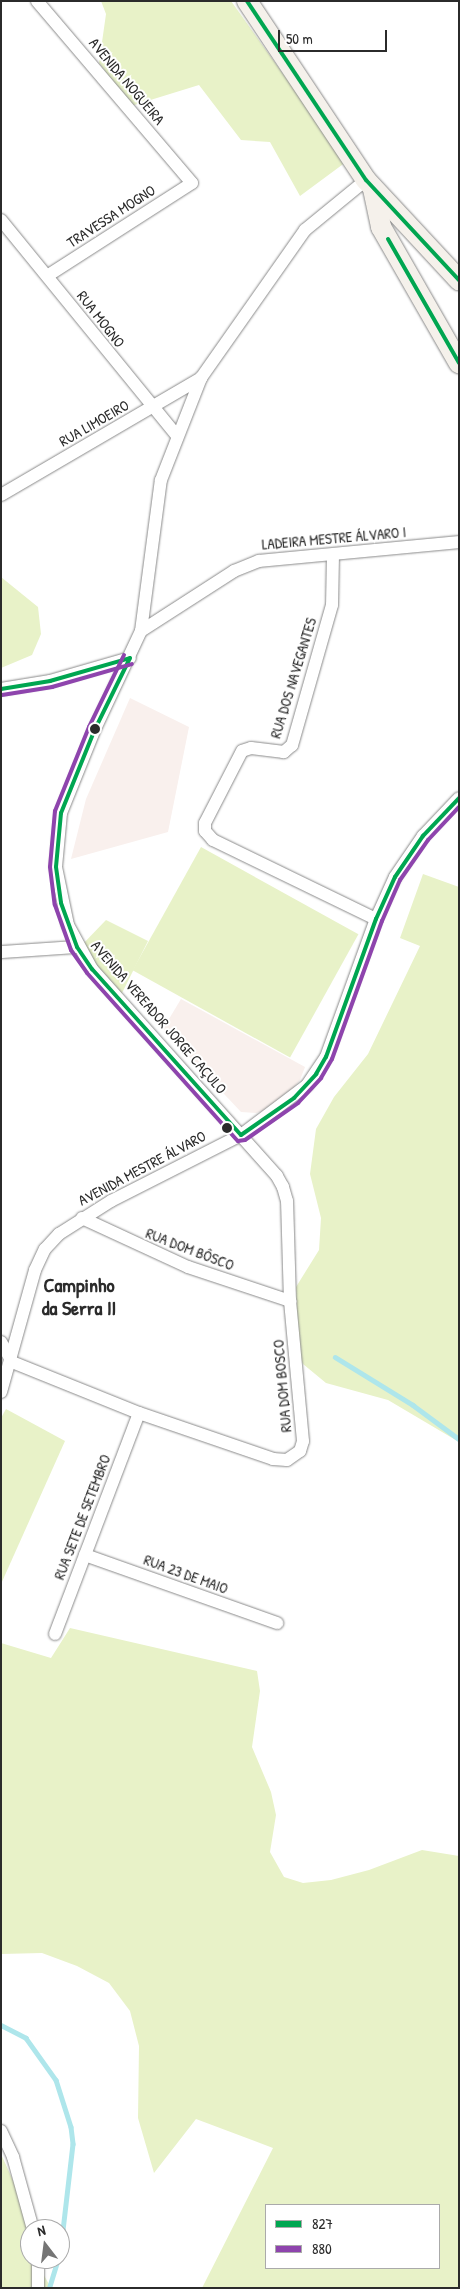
<!DOCTYPE html>
<meta charset="utf-8">
<style>
body{margin:0}
#map{position:relative;width:460px;height:2289px;overflow:hidden;background:#fff;font-family:"Patrick Hand",sans-serif}
div>[style]{position:absolute}
.built>*{inset:0;background:#f9f0ed}
.green>*{inset:0;background:#e8f2c8;transform-origin:0 0}
.stream>*{height:4.5px;margin:-2.25px;padding:0 2.25px;transform-origin:2.25px;border-radius:2.25px;background:#aee6eb}
.roads{filter:drop-shadow(0 0 1px #8a8a8a) drop-shadow(0 0 1px #8a8a8a)}
.street>*{height:12px;margin:-6px;padding:0 6px;transform-origin:6px;border-radius:6px;background:#fff}
.primary>*{height:20px;margin:-10px;padding:0 10px;transform-origin:10px;border-radius:10px;background:#f5f1eb}
.bus-1>*{height:4px;margin:-2px;padding:0 2px;transform-origin:2px;border-radius:2px;background:#00a651}
.bus-2>*{height:4px;margin:-2px;padding:0 2px;transform-origin:2px;border-radius:2px;background:#8e44ad}
.dots>*{width:14px;height:14px;translate:-50% -50%;box-sizing:border-box;border:2px solid #fff;border-radius:50%}
span{translate:-50% -50%;white-space:nowrap;text-align:center;line-height:1.15;-webkit-text-stroke:4px #fff;paint-order:stroke}
.street-label{font-size:15px;color:#2b2b2b}
.district-label{font-size:20px;color:#2b2b2b;font-weight:700}
.frame{position:absolute;inset:0;border:2px solid #2b2b2b;pointer-events:none}
.legend{position:absolute;left:265px;top:2204px;width:175px;height:65px;box-sizing:border-box;background:#fff;border:1px solid #aaa;margin:0;padding:6px 9px;list-style:none;font-size:15px;color:#2b2b2b}
.legend li{display:flex;align-items:center;gap:10px;height:25px}
.legend b{width:25px;border:1px solid #aaa}
.north{position:absolute;left:20px;top:2219px;width:50px;height:50px;box-sizing:border-box;background:#fff;border:1px solid #aaa;border-radius:50%;rotate:345deg;font-size:14px;font-weight:700;line-height:20px;text-align:center;color:#2b2b2b}
.north::after{content:'';display:block;margin:auto;width:18px;height:22px;background:#757575;clip-path:polygon(50% 0,100% 100%,50% 72%,0 100%)}
.scale{position:absolute;left:278px;top:30px;width:109px;height:22px;box-sizing:border-box;border:2px solid #2b2b2b;border-top:0;padding-left:6px;font-size:15px;line-height:18px;white-space:nowrap;color:#2b2b2b;-webkit-text-stroke:4px #fff;paint-order:stroke}
</style>
<div id="map">
<div class="built">
<div style="clip-path:polygon(130px 698px,189px 727px,168px 832px,71px 859px,86px 799px)"></div>
<div style="clip-path:polygon(181px 999px,305px 1067px,300px 1080px,288px 1095px,269px 1109px,256px 1113px,241px 1112px,163px 1029px)"></div>
</div>
<div class="green">
<div style="clip-path:polygon(101px 1px,231px 1px,346px 162px,300px 196px,270px 142px,241px 140px,199px 85px,131px 106px,99px 63px,106px 14px)"></div>
<div style="clip-path:polygon(1px 577px,38px 607px,41px 634px,32px 655px,1px 668px)"></div>
<div style="left:201px;top:847px;width:180px;height:141px;rotate:29deg"></div>
<div style="clip-path:polygon(423px 874px,459px 887px,459px 1442px,388px 1400px,326px 1383px,303px 1364px,298px 1352px,296px 1287px,319px 1250px,321px 1218px,310px 1174px,316px 1129px,334px 1097px,368px 1054px,420px 946px,400px 938px)"></div>
<div style="clip-path:polygon(106px 920px,148px 941px,121px 995px,80px 947px)"></div>
<div style="clip-path:polygon(6px 1409px,65px 1441px,1px 1584px,1px 1418px)"></div>
<div style="clip-path:polygon(evenodd,70px 1628px,257px 1671px,260px 1691px,252px 1747px,271px 1792px,276px 1815px,270px 1852px,284px 1877px,303px 1883px,331px 1880px,369px 1870px,422px 1850px,459px 1856px,459px 2288px,202px 2288px,273px 2148px,196px 2119px,154px 2173px,138px 2118px,139px 2046px,130px 2011px,109px 1983px,77px 1966px,42px 1953px,1px 1954px,1px 1643px,51px 1658px,70px 1628px,266px 2205px,439px 2205px,439px 2268px,266px 2268px,266px 2205px)"></div>
<div style="clip-path:polygon(1px 2154px,16px 2187px,30px 2242px,30px 2259px,35px 2259px,51px 2288px,1px 2288px)"></div>
</div>
<div class="stream">
<div style="left:335px;top:1357px;width:92px;rotate:31.6deg"></div>
<div style="left:413px;top:1405px;width:57px;rotate:36.5deg"></div>
<div style="left:1px;top:2025px;width:28px;rotate:27deg"></div>
<div style="left:26px;top:2038px;width:52px;rotate:54.5deg"></div>
<div style="left:56px;top:2080px;width:49px;rotate:72.3deg"></div>
<div style="left:71px;top:2127px;width:17px;rotate:83deg"></div>
<div style="left:73px;top:2144px;width:113px;rotate:96.6deg"></div>
<div style="left:49px;top:2288px;width:30px;rotate:-73deg"></div>
</div>
<div class="roads">
<div class="street">
<div style="left:37px;top:1px;width:239px;rotate:49.6deg"></div>
<div style="left:192px;top:183px;width:172px;rotate:147.3deg"></div>
<div style="left:1px;top:220px;width:279px;rotate:50.8deg"></div>
<div style="left:1px;top:495px;width:232px;rotate:-30.3deg"></div>
<div style="left:333px;top:555px;width:50px;rotate:91.1deg"></div>
<div style="left:332px;top:605px;width:146px;rotate:105.9deg"></div>
<div style="left:292px;top:745px;width:11px;rotate:139deg"></div>
<div style="left:284px;top:752px;width:33px;rotate:-173deg"></div>
<div style="left:251px;top:748px;width:9px;rotate:162deg"></div>
<div style="left:242px;top:751px;width:81px;rotate:117.2deg"></div>
<div style="left:205px;top:823px;width:8px;rotate:90deg"></div>
<div style="left:205px;top:831px;width:12px;rotate:48deg"></div>
<div style="left:213px;top:840px;width:181px;rotate:25.9deg"></div>
<div style="left:141px;top:631px;width:111px;rotate:-32.8deg"></div>
<div style="left:234px;top:571px;width:27px;rotate:-22deg"></div>
<div style="left:259px;top:561px;width:201px;rotate:-5.4deg"></div>
<div style="left:1px;top:689px;width:50px;rotate:-9.3deg"></div>
<div style="left:50px;top:681px;width:83px;rotate:-16deg"></div>
<div style="left:1px;top:952px;width:76px;rotate:-3.8deg"></div>
<div style="left:82px;top:1218px;width:117px;rotate:24.8deg"></div>
<div style="left:188px;top:1267px;width:108px;rotate:18.4deg"></div>
<div style="left:1px;top:1342px;width:23px;rotate:61deg"></div>
<div style="left:12px;top:1362px;width:137px;rotate:21.9deg"></div>
<div style="left:139px;top:1413px;width:142px;rotate:18.9deg"></div>
<div style="left:273px;top:1459px;width:14px;rotate:4deg"></div>
<div style="left:287px;top:1460px;width:16px;rotate:-35deg"></div>
<div style="left:300px;top:1451px;width:10px;rotate:-73deg"></div>
<div style="left:303px;top:1441px;width:141px;rotate:-95.3deg"></div>
<div style="left:290px;top:1301px;width:100px;rotate:-91.7deg"></div>
<div style="left:287px;top:1201px;width:15px;rotate:-106deg"></div>
<div style="left:283px;top:1187px;width:13px;rotate:-119deg"></div>
<div style="left:277px;top:1176px;width:278px;rotate:-131.8deg"></div>
<div style="left:92px;top:969px;width:50px;rotate:-118.6deg"></div>
<div style="left:68px;top:925px;width:59px;rotate:-101.7deg"></div>
<div style="left:56px;top:867px;width:54px;rotate:-84.7deg"></div>
<div style="left:61px;top:813px;width:91px;rotate:-68deg"></div>
<div style="left:95px;top:729px;width:108px;rotate:-64.9deg"></div>
<div style="left:141px;top:631px;width:152px;rotate:-82.5deg"></div>
<div style="left:161px;top:480px;width:110px;rotate:-68.6deg"></div>
<div style="left:201px;top:378px;width:181px;rotate:-54.9deg"></div>
<div style="left:305px;top:230px;width:79px;rotate:-39.3deg"></div>
<div style="left:1px;top:1392px;width:127px;rotate:-74.4deg"></div>
<div style="left:35px;top:1270px;width:23px;rotate:-65deg"></div>
<div style="left:45px;top:1249px;width:21px;rotate:-47deg"></div>
<div style="left:59px;top:1234px;width:62px;rotate:-32.4deg"></div>
<div style="left:111px;top:1201px;width:146px;rotate:-26.9deg"></div>
<div style="left:241px;top:1135px;width:83px;rotate:-37.1deg"></div>
<div style="left:307px;top:1085px;width:34px;rotate:-56deg"></div>
<div style="left:326px;top:1057px;width:147px;rotate:-70.1deg"></div>
<div style="left:376px;top:919px;width:46px;rotate:-65.7deg"></div>
<div style="left:395px;top:877px;width:50px;rotate:-55.7deg"></div>
<div style="left:423px;top:836px;width:52px;rotate:-46.5deg"></div>
<div style="left:85px;top:1555px;width:204px;rotate:19.5deg"></div>
<div style="left:55px;top:1634px;width:236px;rotate:-69.2deg"></div>
<div style="left:1px;top:2131px;width:29px;rotate:65deg"></div>
<div style="left:13px;top:2157px;width:75px;rotate:74.5deg"></div>
<div style="left:38px;top:2288px;width:29px;rotate:-90deg"></div>
</div>
<div class="primary">
<div style="left:247px;top:1px;width:215px;rotate:56.4deg"></div>
<div style="left:366px;top:180px;width:137px;rotate:47.1deg"></div>
<div style="left:373px;top:189px;width:39px;rotate:78deg"></div>
<div style="left:381px;top:227px;width:157px;rotate:60.2deg"></div>
</div>
</div>
<div class="bus-1">
<div style="left:247px;top:1px;width:215px;rotate:56.4deg"></div>
<div style="left:366px;top:180px;width:137px;rotate:47.1deg"></div>
<div style="left:388px;top:239px;width:143px;rotate:60.2deg"></div>
<div style="left:130px;top:658px;width:79px;rotate:116.2deg"></div>
<div style="left:95px;top:729px;width:91px;rotate:112deg"></div>
<div style="left:61px;top:813px;width:54px;rotate:95.3deg"></div>
<div style="left:56px;top:867px;width:36px;rotate:82deg"></div>
<div style="left:61px;top:903px;width:47px;rotate:70deg"></div>
<div style="left:77px;top:947px;width:27px;rotate:56deg"></div>
<div style="left:92px;top:969px;width:223px;rotate:48.1deg"></div>
<div style="left:241px;top:1135px;width:65px;rotate:-34.9deg"></div>
<div style="left:294px;top:1098px;width:33px;rotate:-47deg"></div>
<div style="left:316px;top:1074px;width:20px;rotate:-60deg"></div>
<div style="left:326px;top:1057px;width:147px;rotate:-70.1deg"></div>
<div style="left:376px;top:919px;width:46px;rotate:-65.7deg"></div>
<div style="left:395px;top:877px;width:50px;rotate:-55.7deg"></div>
<div style="left:423px;top:836px;width:52px;rotate:-46.5deg"></div>
<div style="left:1px;top:689px;width:50px;rotate:-9.3deg"></div>
<div style="left:50px;top:681px;width:83px;rotate:-16deg"></div>
</div>
<div class="bus-2">
<div style="left:124px;top:655px;width:80px;rotate:115.9deg"></div>
<div style="left:89px;top:727px;width:91px;rotate:112deg"></div>
<div style="left:55px;top:811px;width:56px;rotate:95.1deg"></div>
<div style="left:50px;top:867px;width:38px;rotate:83deg"></div>
<div style="left:55px;top:905px;width:48px;rotate:70.4deg"></div>
<div style="left:71px;top:950px;width:28px;rotate:55deg"></div>
<div style="left:87px;top:973px;width:226px;rotate:48.1deg"></div>
<div style="left:238px;top:1141px;width:7px;rotate:-8deg"></div>
<div style="left:245px;top:1140px;width:65px;rotate:-34.9deg"></div>
<div style="left:298px;top:1103px;width:34px;rotate:-47deg"></div>
<div style="left:321px;top:1078px;width:22px;rotate:-60deg"></div>
<div style="left:332px;top:1059px;width:147px;rotate:-70.1deg"></div>
<div style="left:382px;top:921px;width:45px;rotate:-66.3deg"></div>
<div style="left:400px;top:880px;width:49px;rotate:-55deg"></div>
<div style="left:428px;top:840px;width:45px;rotate:-46.8deg"></div>
<div style="left:2px;top:695px;width:51px;rotate:-9.1deg"></div>
<div style="left:52px;top:687px;width:83px;rotate:-16deg"></div>
</div>
<div class="dots">
<div style="left:95px;top:729px;background:#2b2b2b"></div>
<div style="left:227px;top:1128px;background:#2b2b2b"></div>
</div>
<div class="street-label">
<span style="left:127px;top:81px;rotate:50deg">AVENIDA NOGUEIRA</span>
<span style="left:111px;top:216px;rotate:-33deg">TRAVESSA MOGNO</span>
<span style="left:101px;top:319px;rotate:52deg">RUA MOGNO</span>
<span style="left:94px;top:423px;rotate:-30deg">RUA LIMOEIRO</span>
<span style="left:334px;top:538px;rotate:-5deg">LADEIRA MESTRE ÁLVARO I</span>
<span style="left:293px;top:678px;rotate:-73deg">RUA DOS NAVEGANTES</span>
<span style="left:159px;top:1017px;rotate:49deg">AVENIDA VEREADOR JORGE CAÇULO</span>
<span style="left:142px;top:1168px;rotate:-28deg">AVENIDA MESTRE ÁLVARO</span>
<span style="left:190px;top:1249px;rotate:21deg">RUA DOM BÔSCO</span>
<span style="left:282px;top:1386px;rotate:-95deg">RUA DOM BOSCO</span>
<span style="left:82px;top:1517px;rotate:-69deg">RUA SETE DE SETEMBRO</span>
<span style="left:186px;top:1574px;rotate:20deg">RUA 23 DE MAIO</span>
</div>
<div class="district-label">
<span style="left:79px;top:1296px">Campinho<br>da Serra II</span>
</div>
<div class="frame"></div>
<ul class="legend">
<li><b style="height:6px;background:#00a651"></b>827</li>
<li><b style="height:6px;background:#8e44ad"></b>880</li>
</ul>
<div class="north">N</div>
<div class="scale">50 m</div>
</div>
